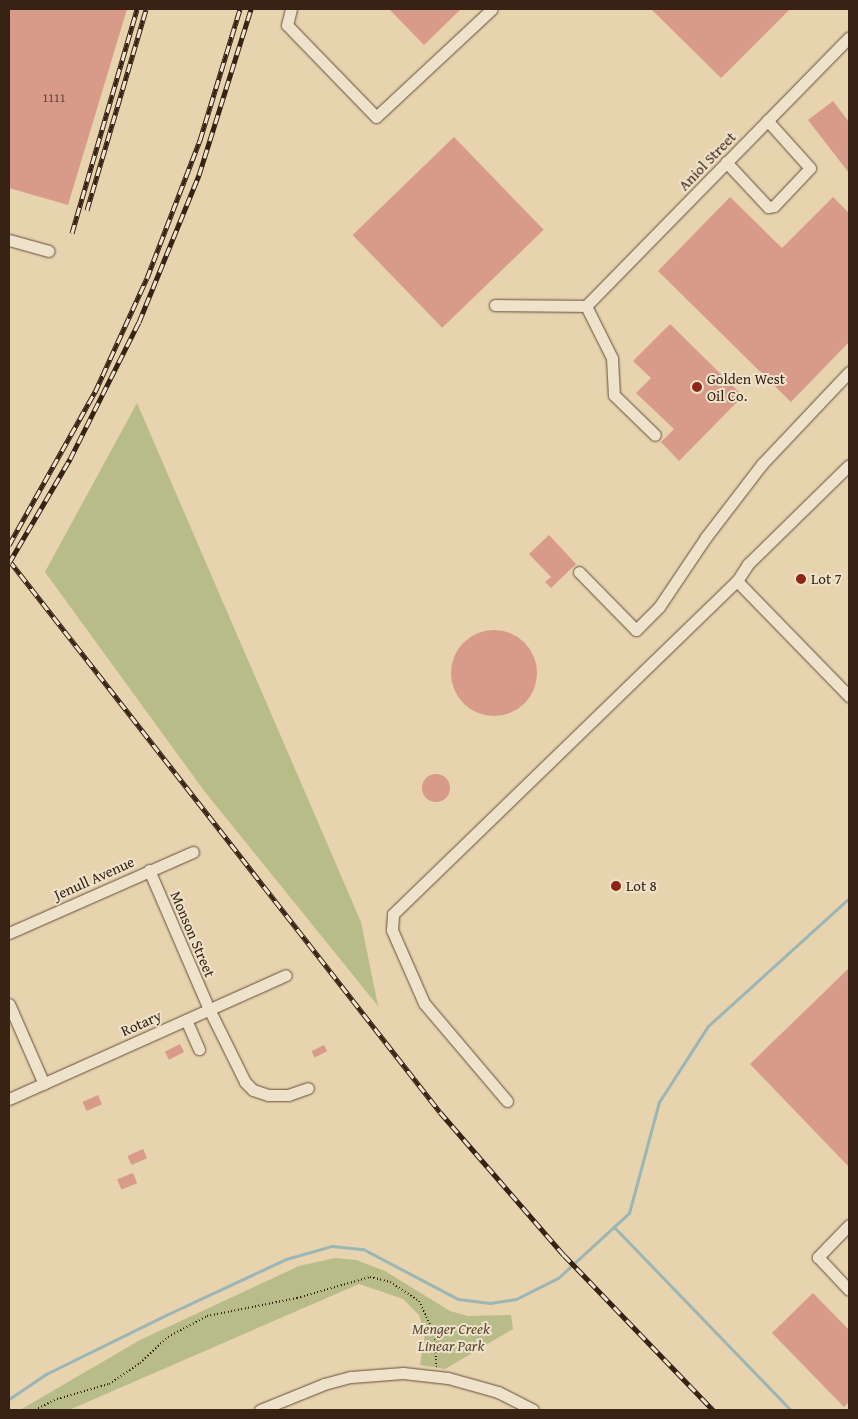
<!DOCTYPE html>
<style>
body{margin:0}
#map{position:relative;width:858px;height:1419px;overflow:hidden;background:#e7d3ae;font-family:"Gentium Book Plus",serif}
div>[style]{position:absolute}
.green>*{inset:0;background:#b7bc89}
.stream>*{height:3px;margin:-1.5px;padding:0 1.5px;transform-origin:1.5px;border-radius:1.5px;background:#9ab6b5}
.building>*{inset:0;background:#d89a89;transform-origin:0 0}
.round{border-radius:50%}
.path>*{height:2px;margin-top:-1px;transform-origin:0;background:repeating-linear-gradient(90deg,#372214 0 1px,transparent 0 3.5px)}
.roads{filter:drop-shadow(0 0 1px #634e3a) drop-shadow(0 0 1px #634e3a)}
.minor>*{height:11px;margin:-5.5px;padding:0 5.5px;transform-origin:5.5px;border-radius:5.5px;background:#efe2ca}
.rail>*{height:5px;margin-top:-2.5px;transform-origin:0;background:repeating-linear-gradient(90deg,#efe2ca 0 9px,#372214 0 18px);box-sizing:border-box;border-block:1px solid #372214}
.dots>*{width:14px;height:14px;translate:-50% -50%;box-sizing:border-box;border:2px solid #efe2ca;border-radius:50%}
span{translate:-50% -50%;white-space:nowrap;text-align:center;line-height:1.15;-webkit-text-stroke:4px #efe2ca;paint-order:stroke}
.number-label{font-size:12px;color:#5f4031}
.number-label span{-webkit-text-stroke-width:0}
.street-label{font-size:15px;color:#372214}
.poi-label{font-size:15px;color:#372214}
.left{translate:0 -50%;text-align:left}
.park-label{font-size:15px;color:#574831;font-style:italic}
.frame{position:absolute;inset:0;border:10px solid #372214;pointer-events:none}
</style>
<div id="map">
<div class="green">
<div style="clip-path:polygon(137px 403px,361px 922px,378px 1006px,205px 792px,45px 572px)"></div>
<div style="clip-path:polygon(335px 1258px,356px 1260px,385px 1271px,450px 1311px,468px 1316px,511px 1315px,513px 1329px,445px 1369px,420px 1365px,425px 1334px,419px 1315px,403px 1299px,359px 1284px,69px 1410px,20px 1410px,140px 1340px,299px 1266px)"></div>
</div>
<div class="stream">
<div style="left:614px;top:1227px;width:255px;rotate:46deg"></div>
<div style="left:9px;top:1399px;width:45px;rotate:-34deg"></div>
<div style="left:46px;top:1374px;width:134px;rotate:-26.2deg"></div>
<div style="left:166px;top:1315px;width:132px;rotate:-25deg"></div>
<div style="left:286px;top:1259px;width:48px;rotate:-15.8deg"></div>
<div style="left:332px;top:1246px;width:31px;rotate:6deg"></div>
<div style="left:363px;top:1249px;width:107px;rotate:27.8deg"></div>
<div style="left:458px;top:1299px;width:32px;rotate:7deg"></div>
<div style="left:490px;top:1303px;width:26px;rotate:-9deg"></div>
<div style="left:516px;top:1299px;width:47px;rotate:-26.6deg"></div>
<div style="left:558px;top:1278px;width:96px;rotate:-42.5deg"></div>
<div style="left:629px;top:1213px;width:115px;rotate:-74.9deg"></div>
<div style="left:659px;top:1102px;width:90px;rotate:-57.2deg"></div>
<div style="left:708px;top:1026px;width:190px;rotate:-42.2deg"></div>
</div>
<div class="building">
<div style="clip-path:polygon(9px 9px,127px 9px,68px 205px,9px 188px)"></div>
<div style="clip-path:polygon(389px 9px,461px 9px,424px 45px)"></div>
<div style="clip-path:polygon(651px 9px,790px 9px,721px 78px)"></div>
<div style="clip-path:polygon(833px 101px,849px 122px,849px 173px,808px 120px)"></div>
<div style="left:454px;top:137px;width:129px;height:141px;rotate:46deg"></div>
<div style="clip-path:polygon(730px 197px,782px 248px,833px 197px,849px 213px,849px 342px,791px 402px,658px 271px)"></div>
<div style="clip-path:polygon(670px 324px,743px 396px,679px 461px,661px 442px,674px 429px,636px 393px,651px 378px,633px 361px)"></div>
<div style="clip-path:polygon(549px 535px,576px 564px,551px 588px,545px 582px,551px 577px,529px 554px)"></div>
<div class="round" style="left:451px;top:630px;width:86px;height:86px"></div>
<div class="round" style="left:422px;top:774px;width:28px;height:28px"></div>
<div style="clip-path:polygon(849px 968px,849px 1167px,750px 1064px)"></div>
<div style="left:180px;top:1044px;width:9px;height:17px;rotate:63deg"></div>
<div style="left:324px;top:1045px;width:7px;height:14px;rotate:63deg"></div>
<div style="left:98px;top:1095px;width:10px;height:17px;rotate:66deg"></div>
<div style="left:143px;top:1149px;width:10px;height:17px;rotate:66deg"></div>
<div style="left:133px;top:1173px;width:11px;height:17px;rotate:68deg"></div>
<div style="clip-path:polygon(813px 1293px,849px 1330px,849px 1402px,844px 1407px,772px 1333px)"></div>
</div>
<div class="path">
<div style="left:35px;top:1410px;width:25px;rotate:-27deg"></div>
<div style="left:57px;top:1399px;width:54px;rotate:-16.1deg"></div>
<div style="left:109px;top:1384px;width:37px;rotate:-34deg"></div>
<div style="left:140px;top:1363px;width:38px;rotate:-43deg"></div>
<div style="left:168px;top:1337px;width:44px;rotate:-28.3deg"></div>
<div style="left:207px;top:1316px;width:92px;rotate:-11.3deg"></div>
<div style="left:297px;top:1298px;width:76px;rotate:-16deg"></div>
<div style="left:370px;top:1277px;width:21px;rotate:14deg"></div>
<div style="left:390px;top:1282px;width:35px;rotate:33deg"></div>
<div style="left:419px;top:1301px;width:38px;rotate:65deg"></div>
<div style="left:435px;top:1335px;width:32px;rotate:88deg"></div>
</div>
<div class="roads">
<div class="minor">
<div style="left:291px;top:9px;width:16px;rotate:104deg"></div>
<div style="left:287px;top:25px;width:128px;rotate:45.9deg"></div>
<div style="left:376px;top:117px;width:158px;rotate:-43deg"></div>
<div style="left:726px;top:162px;width:62px;rotate:47deg"></div>
<div style="left:768px;top:207px;width:6px;rotate:-9deg"></div>
<div style="left:774px;top:206px;width:52px;rotate:-46.5deg"></div>
<div style="left:810px;top:168px;width:64px;rotate:-131.9deg"></div>
<div style="left:9px;top:240px;width:41px;rotate:15.4deg"></div>
<div style="left:495px;top:305px;width:91px;rotate:0.6deg"></div>
<div style="left:586px;top:306px;width:376px;rotate:-45.6deg"></div>
<div style="left:586px;top:306px;width:58px;rotate:63.4deg"></div>
<div style="left:612px;top:358px;width:37px;rotate:87deg"></div>
<div style="left:614px;top:395px;width:57px;rotate:44.3deg"></div>
<div style="left:579px;top:572px;width:81px;rotate:45.5deg"></div>
<div style="left:636px;top:630px;width:33px;rotate:-45deg"></div>
<div style="left:659px;top:607px;width:84px;rotate:-56.1deg"></div>
<div style="left:706px;top:537px;width:92px;rotate:-52.5deg"></div>
<div style="left:762px;top:464px;width:127px;rotate:-46.6deg"></div>
<div style="left:737px;top:581px;width:161px;rotate:45.8deg"></div>
<div style="left:149px;top:870px;width:151px;rotate:66.7deg"></div>
<div style="left:209px;top:1009px;width:81px;rotate:63.7deg"></div>
<div style="left:245px;top:1082px;width:11px;rotate:45deg"></div>
<div style="left:253px;top:1090px;width:16px;rotate:18deg"></div>
<div style="left:268px;top:1095px;width:20px"></div>
<div style="left:288px;top:1095px;width:21px;rotate:-19deg"></div>
<div style="left:9px;top:933px;width:201px;rotate:-23.8deg"></div>
<div style="left:9px;top:1004px;width:87px;rotate:66.4deg"></div>
<div style="left:186px;top:1020px;width:32px;rotate:66deg"></div>
<div style="left:9px;top:1099px;width:303px;rotate:-24.1deg"></div>
<div style="left:507px;top:1101px;width:128px;rotate:-130.3deg"></div>
<div style="left:424px;top:1003px;width:80px;rotate:-113.7deg"></div>
<div style="left:392px;top:930px;width:16px;rotate:-86deg"></div>
<div style="left:393px;top:914px;width:479px;rotate:-44.1deg"></div>
<div style="left:737px;top:581px;width:20px;rotate:-57deg"></div>
<div style="left:748px;top:564px;width:141px;rotate:-44.4deg"></div>
<div style="left:849px;top:1225px;width:45px;rotate:134.1deg"></div>
<div style="left:818px;top:1257px;width:45px;rotate:46.8deg"></div>
<div style="left:260px;top:1410px;width:69px;rotate:-22.1deg"></div>
<div style="left:324px;top:1384px;width:28px;rotate:-15deg"></div>
<div style="left:351px;top:1377px;width:52px;rotate:-4.4deg"></div>
<div style="left:403px;top:1373px;width:45px;rotate:6.3deg"></div>
<div style="left:448px;top:1378px;width:52px;rotate:15.6deg"></div>
<div style="left:498px;top:1392px;width:39px;rotate:27deg"></div>
</div>
</div>
<div class="rail">
<div style="left:87px;top:210px;width:209px;rotate:-73.6deg"></div>
<div style="left:72px;top:233px;width:233px;rotate:-73.8deg"></div>
<div style="left:9px;top:545px;width:176px;rotate:-60.7deg"></div>
<div style="left:95px;top:392px;width:125px;rotate:-65.5deg"></div>
<div style="left:147px;top:278px;width:148px;rotate:-69deg"></div>
<div style="left:200px;top:140px;width:137px;rotate:-73deg"></div>
<div style="left:9px;top:560px;width:700px;rotate:52.02deg"></div>
<div style="left:440px;top:1112px;width:189px;rotate:49.1deg"></div>
<div style="left:564px;top:1255px;width:215px;rotate:46.1deg"></div>
<div style="left:9px;top:563px;width:121px;rotate:-59.6deg"></div>
<div style="left:70px;top:459px;width:153px;rotate:-63.3deg"></div>
<div style="left:139px;top:322px;width:159px;rotate:-67.8deg"></div>
<div style="left:199px;top:175px;width:174px;rotate:-72.6deg"></div>
</div>
<div class="dots">
<div style="left:697px;top:387px;background:#8f2418"></div>
<div style="left:801px;top:579px;background:#8f2418"></div>
<div style="left:616px;top:886px;background:#8f2418"></div>
</div>
<div class="number-label">
<span style="left:54px;top:98px">1111</span>
</div>
<div class="street-label">
<span style="left:707px;top:161px;rotate:-46deg">Aniol Street</span>
<span style="left:94px;top:878px;rotate:-24deg">Jenull Avenue</span>
<span style="left:193px;top:934px;rotate:67deg">Monson Street</span>
<span style="left:141px;top:1023px;rotate:-24deg">Rotary</span>
</div>
<div class="poi-label">
<span class="left" style="left:707px;top:387px">Golden West<br>Oil Co.</span>
<span class="left" style="left:811px;top:579px">Lot 7</span>
<span class="left" style="left:626px;top:886px">Lot 8</span>
</div>
<div class="park-label">
<span style="left:451px;top:1337px">Menger Creek<br>Linear Park</span>
</div>
<div class="frame"></div>
</div>
